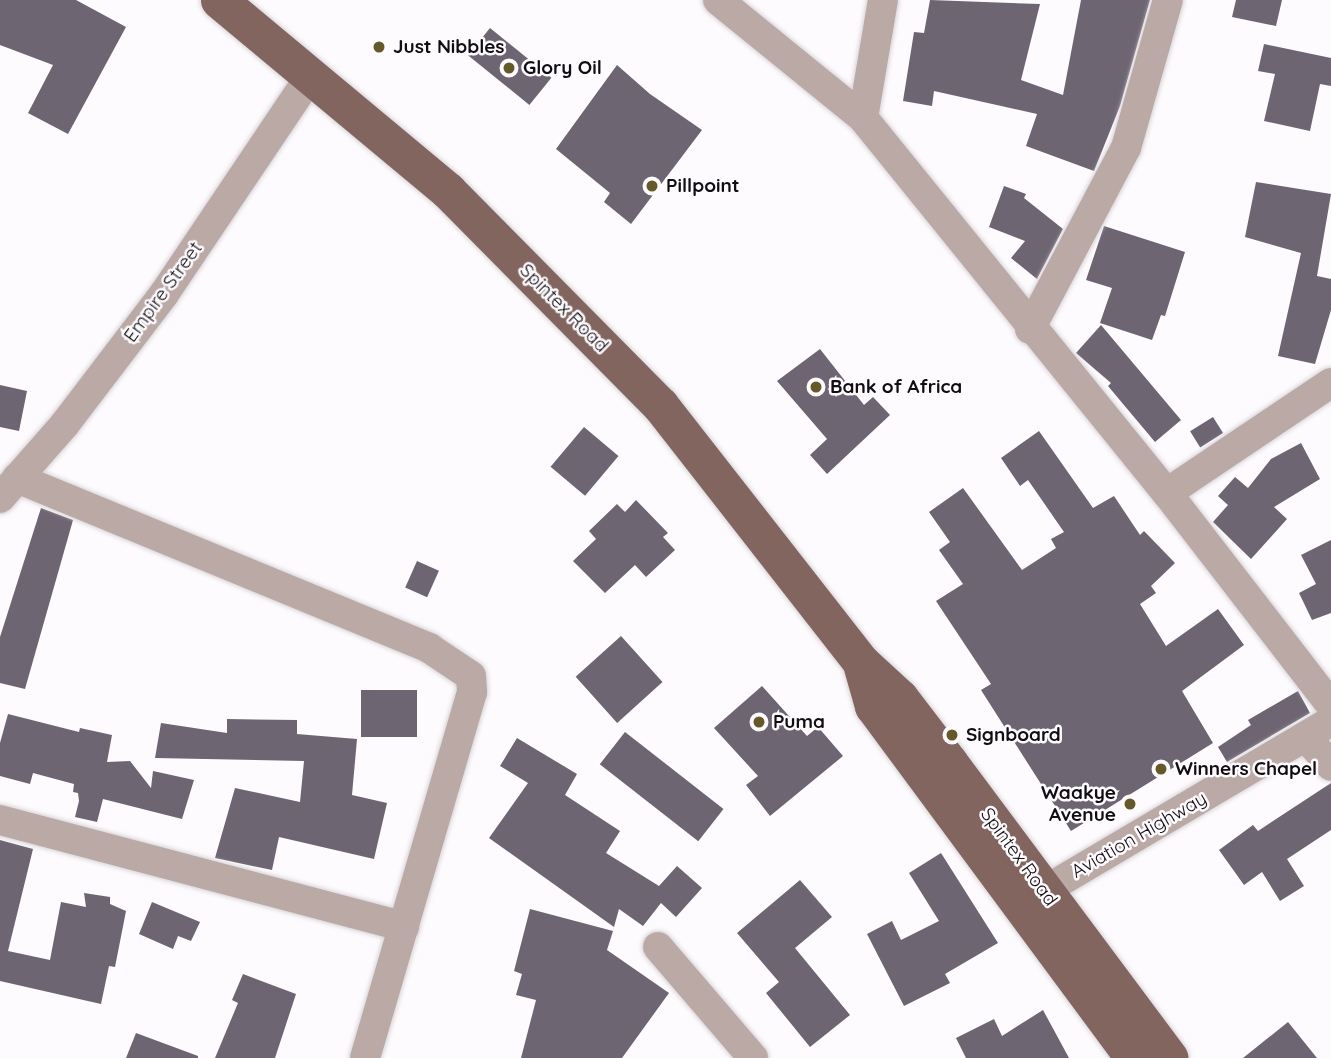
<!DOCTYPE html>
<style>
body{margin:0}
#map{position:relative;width:1331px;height:1058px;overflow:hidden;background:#fdfbfe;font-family:Quicksand,sans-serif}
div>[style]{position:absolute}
.building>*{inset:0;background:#6d6572;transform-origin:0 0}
.roads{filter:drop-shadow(0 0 2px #d7d5d8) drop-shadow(0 0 2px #d7d5d8)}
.minor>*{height:30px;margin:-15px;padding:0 15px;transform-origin:15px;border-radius:15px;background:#baa9a5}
.major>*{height:37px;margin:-18.5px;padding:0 18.5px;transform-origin:18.5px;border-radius:18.5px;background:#82655e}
.dots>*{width:19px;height:19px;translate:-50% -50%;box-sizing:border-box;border:4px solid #fdfbfe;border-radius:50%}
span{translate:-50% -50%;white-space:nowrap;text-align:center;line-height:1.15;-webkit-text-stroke:5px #fdfbfe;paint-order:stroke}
.poi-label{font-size:19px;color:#110e13;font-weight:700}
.left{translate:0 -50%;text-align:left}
.right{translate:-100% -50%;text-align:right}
.street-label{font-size:19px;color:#110e13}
</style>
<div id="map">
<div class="building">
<div style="clip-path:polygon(0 0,76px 0,126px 27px,68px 134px,28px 113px,53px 65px,0 45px)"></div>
<div style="clip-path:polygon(930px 0,1040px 4px,1021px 80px,1063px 95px,1081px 0,1150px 0,1120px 106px,1094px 171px,1026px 146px,1037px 114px,934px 91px,932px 106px,903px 101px,914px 32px,924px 33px)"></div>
<div style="clip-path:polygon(1236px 0,1282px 0,1276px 26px,1232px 17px)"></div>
<div style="left:490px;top:28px;width:79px;height:35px;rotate:39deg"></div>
<div style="clip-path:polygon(1264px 44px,1331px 58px,1331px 86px,1320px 84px,1310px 131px,1264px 121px,1275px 74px,1258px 71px)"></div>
<div style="clip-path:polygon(617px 65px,650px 94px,702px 130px,631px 224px,604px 202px,610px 193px,556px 149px)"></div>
<div style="clip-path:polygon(1256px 182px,1331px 194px,1317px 276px,1331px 279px,1331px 310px,1315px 364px,1278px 356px,1301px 253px,1245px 237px)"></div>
<div style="clip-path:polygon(1004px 186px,1026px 194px,1024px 198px,1063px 229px,1037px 279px,1011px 258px,1025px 241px,989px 227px)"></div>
<div style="clip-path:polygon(1104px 226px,1185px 252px,1165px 316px,1161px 315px,1152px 340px,1100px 323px,1112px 288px,1086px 280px)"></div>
<div style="clip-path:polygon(1101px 325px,1181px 420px,1155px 442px,1108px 386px,1111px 383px,1076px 353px)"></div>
<div style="clip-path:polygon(820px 349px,864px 405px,873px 397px,890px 415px,827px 474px,810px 455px,827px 439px,777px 381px)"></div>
<div style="clip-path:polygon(0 385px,27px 391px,19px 431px,0 427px)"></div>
<div style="left:1213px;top:417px;width:19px;height:27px;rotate:58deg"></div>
<div style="left:584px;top:427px;width:45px;height:52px;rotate:40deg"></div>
<div style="clip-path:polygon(1039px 431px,1093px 508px,1114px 496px,1140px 535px,1144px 531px,1175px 563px,1151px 586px,1156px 593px,1140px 604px,1166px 646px,1218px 609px,1244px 645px,1182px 691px,1213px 743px,1071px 831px,981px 690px,991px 684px,936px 601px,963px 584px,939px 550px,950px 542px,929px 512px,963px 488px,1022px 570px,1056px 548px,1051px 539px,1064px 532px,1028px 480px,1020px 486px,1001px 458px)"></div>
<div style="clip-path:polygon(1301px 443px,1320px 479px,1274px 507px,1287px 519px,1251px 559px,1213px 522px,1228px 505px,1218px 496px,1235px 477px,1248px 488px,1271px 459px)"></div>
<div style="clip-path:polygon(636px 500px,668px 533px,663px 537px,675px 550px,646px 577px,635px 565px,605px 593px,573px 561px,596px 539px,589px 531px,617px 504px,625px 512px)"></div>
<div style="clip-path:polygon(41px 508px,73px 520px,25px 689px,0 683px,0 637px)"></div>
<div style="clip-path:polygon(1331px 540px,1331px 613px,1312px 620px,1299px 593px,1316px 584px,1301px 555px)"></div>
<div style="left:417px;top:561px;width:24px;height:29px;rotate:24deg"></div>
<div style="left:621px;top:636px;width:62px;height:61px;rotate:48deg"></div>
<div style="clip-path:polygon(762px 686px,807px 736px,818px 727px,843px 756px,770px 816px,746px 785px,758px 776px,714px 728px)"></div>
<div style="left:361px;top:690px;width:56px;height:47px"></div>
<div style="clip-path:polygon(1298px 691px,1310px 713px,1227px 762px,1218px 747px,1251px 725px,1248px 720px)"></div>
<div style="clip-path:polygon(8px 714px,79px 732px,80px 728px,112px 735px,107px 762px,130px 761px,151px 788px,153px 771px,194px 780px,182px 819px,103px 799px,97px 822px,75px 817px,79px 801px,78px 793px,73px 792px,74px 784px,33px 773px,30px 784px,0 776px,0 743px)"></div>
<div style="clip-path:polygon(227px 719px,297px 720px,297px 734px,357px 739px,352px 795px,387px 803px,374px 859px,279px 837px,272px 870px,215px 858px,235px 788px,300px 802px,304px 761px,155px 758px,161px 723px,227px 733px)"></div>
<div style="left:625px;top:732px;width:125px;height:41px;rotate:38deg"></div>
<div style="clip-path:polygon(517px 738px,577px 774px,565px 795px,620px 831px,606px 853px,659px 886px,677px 866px,702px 888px,676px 917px,661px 903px,643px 926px,619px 909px,614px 927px,489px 838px,528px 783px,500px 766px)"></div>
<div style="clip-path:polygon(1331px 783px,1331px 830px,1287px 859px,1304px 886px,1280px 901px,1262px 872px,1244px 885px,1219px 850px,1253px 825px,1258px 831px)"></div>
<div style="clip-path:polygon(0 840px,33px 849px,8px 951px,50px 960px,61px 902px,86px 907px,84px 893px,110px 897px,110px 904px,126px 911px,115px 967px,109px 966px,101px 1004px,0 981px)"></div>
<div style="clip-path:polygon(941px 853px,998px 943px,945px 974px,950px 983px,904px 1006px,867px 934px,892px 921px,901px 940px,939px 921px,909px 873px)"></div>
<div style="clip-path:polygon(800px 880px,832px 917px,795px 948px,850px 1015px,810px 1047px,766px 993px,779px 982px,737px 933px)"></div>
<div style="clip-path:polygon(152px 902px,200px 922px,191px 941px,178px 936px,173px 949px,139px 934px)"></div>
<div style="clip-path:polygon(530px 909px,613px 931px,607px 950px,669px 993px,622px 1058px,521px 1058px,536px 1000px,516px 995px,522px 974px,514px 971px)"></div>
<div style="clip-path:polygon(243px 974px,296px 994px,275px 1058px,215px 1058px,238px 1003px,232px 1000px)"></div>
<div style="clip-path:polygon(1043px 1010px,1069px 1058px,966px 1058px,956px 1038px,994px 1019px,1002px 1036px)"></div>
<div style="clip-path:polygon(1288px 1022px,1317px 1058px,1243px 1058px)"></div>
<div style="clip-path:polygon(136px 1033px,198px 1056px,198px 1058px,126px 1058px)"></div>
</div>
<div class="roads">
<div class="minor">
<div style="left:718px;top:0;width:187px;rotate:39.1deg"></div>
<div style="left:863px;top:118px;width:483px;rotate:51deg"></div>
<div style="left:1167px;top:493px;width:268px;rotate:52.3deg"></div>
<div style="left:863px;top:118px;width:120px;rotate:-80.4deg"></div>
<div style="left:1030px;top:329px;width:205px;rotate:-62.1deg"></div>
<div style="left:1126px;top:148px;width:154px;rotate:-74.2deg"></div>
<div style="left:17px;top:478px;width:446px;rotate:22.4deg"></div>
<div style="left:429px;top:648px;width:50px;rotate:33.7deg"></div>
<div style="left:471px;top:676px;width:16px;rotate:86deg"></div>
<div style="left:472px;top:692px;width:381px;rotate:106.3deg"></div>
<div style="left:1167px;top:493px;width:197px;rotate:-33.9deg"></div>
<div style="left:0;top:498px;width:98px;rotate:-48.7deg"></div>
<div style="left:65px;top:424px;width:163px;rotate:-52.7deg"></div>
<div style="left:164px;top:294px;width:265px;rotate:-56.1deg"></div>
<div style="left:1306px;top:737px;width:38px;rotate:49deg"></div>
<div style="left:0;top:820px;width:418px;rotate:14.8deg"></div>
<div style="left:1027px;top:901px;width:353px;rotate:-30.6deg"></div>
<div style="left:658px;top:947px;width:146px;rotate:49.4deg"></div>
</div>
<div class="major">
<div style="left:219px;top:0;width:298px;rotate:39.8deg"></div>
<div style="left:448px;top:191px;width:301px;rotate:45.3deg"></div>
<div style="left:660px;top:405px;width:326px;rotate:52deg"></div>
<div style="left:861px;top:662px;width:53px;rotate:42.7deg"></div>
<div style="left:900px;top:698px;width:81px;rotate:52.6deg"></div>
<div style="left:949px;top:762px;width:369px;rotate:53.3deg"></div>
<div style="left:862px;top:667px;width:41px;rotate:74.2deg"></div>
<div style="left:873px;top:706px;width:438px;rotate:53.5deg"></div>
</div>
</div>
<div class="dots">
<div style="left:379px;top:47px;background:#655a27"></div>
<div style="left:509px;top:68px;background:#655a27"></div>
<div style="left:652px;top:186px;background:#655a27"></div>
<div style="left:816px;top:387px;background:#655a27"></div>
<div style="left:759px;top:722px;background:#655a27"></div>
<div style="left:952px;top:735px;background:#655a27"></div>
<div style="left:1161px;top:769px;background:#655a27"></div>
<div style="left:1130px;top:804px;background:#655a27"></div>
</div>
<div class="poi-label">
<span class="left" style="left:393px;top:47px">Just Nibbles</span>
<span class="left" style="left:523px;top:68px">Glory Oil</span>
<span class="left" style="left:666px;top:186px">Pillpoint</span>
<span class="left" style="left:830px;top:387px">Bank of Africa</span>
<span class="left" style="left:773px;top:722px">Puma</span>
<span class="left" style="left:966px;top:735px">Signboard</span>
<span class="left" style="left:1175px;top:769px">Winners Chapel</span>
<span class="right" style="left:1116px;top:804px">Waakye<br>Avenue</span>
</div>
<div class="street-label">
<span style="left:163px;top:292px;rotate:-54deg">Empire Street</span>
<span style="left:564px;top:308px;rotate:45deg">Spintex Road</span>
<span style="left:1139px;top:835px;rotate:-30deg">Aviation Highway</span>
<span style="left:1019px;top:857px;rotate:54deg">Spintex Road</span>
</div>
</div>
